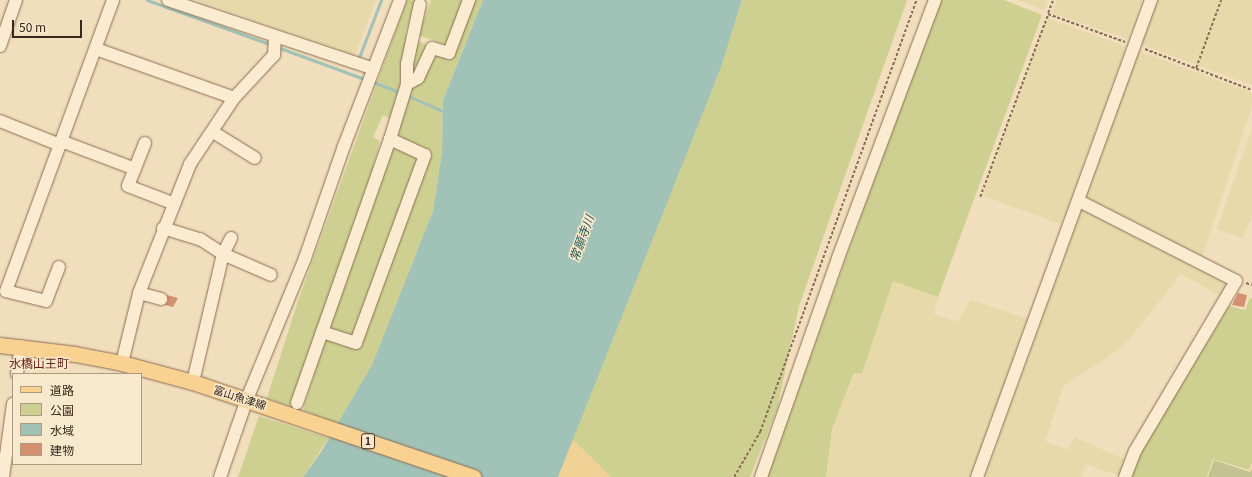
<!DOCTYPE html>
<meta charset="utf-8">
<style>
body{margin:0}
#map{position:relative;width:1252px;height:477px;overflow:hidden;background:#f1debc;font-family:Georgia,"Noto Sans JP",serif}
div>[style]{position:absolute}
.farmland>*{inset:0;background:#e7d9a9;transform-origin:0 0}
.green>*{inset:0;background:#cdd090;transform-origin:0 0}
.sand>*{inset:0;background:#f0d297}
.cemetery>*{inset:0;background:#c1c390}
.water>*{inset:0;background:#a1c2b6}
.stream>*{height:3px;margin:-1.5px;padding:0 1.5px;transform-origin:1.5px;border-radius:1.5px;background:#a1c2b6}
.building>*{inset:0;background:#d3916f}
.path>*{height:1.5px;margin-top:-0.75px;transform-origin:0;background:repeating-linear-gradient(90deg,#8a6d54 0 3px,transparent 0 5px)}
.roads{filter:drop-shadow(0 0 1px #8a6d54) drop-shadow(0 0 1px #8a6d54)}
.minor>*{height:12px;margin:-6px;padding:0 6px;transform-origin:6px;border-radius:6px;background:#fbebd0}
.major>*{height:15px;margin:-7.5px;padding:0 7.5px;transform-origin:7.5px;border-radius:7.5px;background:#f9d190}
span{translate:-50% -50%;white-space:nowrap;text-align:center;line-height:1.15;-webkit-text-stroke:3px #f8e8cc;paint-order:stroke}
.shield-label span{padding:1px 3px;background:#f8e8cc;border:1px solid;border-radius:3px;-webkit-text-stroke-width:0}
.shield-label{font-size:10px;color:#38271a;font-weight:700}
.street-label{font-size:11px;color:#38271a}
.water-label{font-size:12px;color:#285953;font-style:italic}
.neighbourhood-label{font-size:12px;color:#682216}
.legend{position:absolute;left:12px;top:373px;width:130px;height:92px;box-sizing:border-box;background:#f8e8cc;border:1px solid #ab9b85;margin:0;padding:5px 7px;list-style:none;font-size:12px;color:#38271a}
.legend li{display:flex;align-items:center;gap:8px;height:20px}
.legend b{width:20px;border:1px solid #ab9b85}
.scale{position:absolute;left:12px;top:20px;width:70px;height:18px;box-sizing:border-box;border:2px solid #38271a;border-top:0;padding-left:5px;font-size:12px;line-height:14px;white-space:nowrap;color:#38271a;-webkit-text-stroke:3px #f8e8cc;paint-order:stroke}
</style>
<div id="map">
<div class="farmland">
<div style="clip-path:polygon(195px 0,376px 0,355px 55px)"></div>
<div style="clip-path:polygon(1017px 0,1047px 0,1044px 10px)"></div>
<div style="clip-path:polygon(1057px 0,1142px 0,1128px 39px,1052px 13px)"></div>
<div style="clip-path:polygon(1156px 0,1252px 0,1252px 85px,1140px 44px)"></div>
<div style="left:1047px;top:18px;width:84px;height:189px;rotate:20deg"></div>
<div style="clip-path:polygon(1141px 52px,1252px 93px,1252px 106px,1202px 257px,1088px 199px,1087px 194px,1137px 54px)"></div>
<div style="clip-path:polygon(1252px 128px,1252px 216px,1243px 238px,1217px 229px)"></div>
<div style="clip-path:polygon(1085px 209px,1228px 284px,1223px 297px,1181px 274px,1127px 342px,1101px 362px,1064px 385px,1045px 441px,1068px 450px,1075px 437px,1126px 460px,1122px 477px,1086px 464px,1081px 477px,985px 477px,1081px 211px)"></div>
<div style="clip-path:polygon(893px 281px,938px 297px,934px 314px,957px 322px,971px 300px,1027px 319px,971px 477px,826px 477px,832px 429px)"></div>
</div>
<div class="green">
<div style="clip-path:polygon(407px 0,415px 0,405px 35px,451px 56px,472px 0,483px 0,443px 100px,442px 152px,433px 211px,372px 365px,338px 424px,303px 410px,325px 338px,359px 347px,431px 150px,396px 136px,399px 123px,383px 115px,373px 137px,380px 141px,366px 196px,290px 406px,267px 398px,298px 301px)"></div>
<div style="clip-path:polygon(431px 0,464px 0,447px 45px,418px 35px)"></div>
<div style="clip-path:polygon(742px 0,907px 0,799px 306px,777px 409px,750px 477px,611px 477px,572px 439px,718px 75px)"></div>
<div style="clip-path:polygon(939px 0,1004px 0,1042px 15px,938px 297px,893px 281px,862px 373px,854px 373px,832px 429px,826px 477px,767px 477px)"></div>
<div style="left:393px;top:148px;width:30px;height:193px;rotate:21deg"></div>
<div style="clip-path:polygon(1250px 298px,1252px 299px,1252px 463px,1249px 470px,1213px 459px,1207px 477px,1130px 477px,1140px 453px,1229px 306px,1245px 310px)"></div>
<div style="clip-path:polygon(259px 416px,329px 438px,303px 477px,238px 477px)"></div>
</div>
<div class="sand">
<div style="clip-path:polygon(572px 439px,611px 477px,558px 477px)"></div>
</div>
<div class="cemetery">
<div style="clip-path:polygon(1214px 460px,1250px 472px,1252px 468px,1252px 477px,1208px 477px)"></div>
</div>
<div class="water">
<div style="clip-path:polygon(483px 0,742px 0,720px 70px,558px 477px,303px 477px,321px 452px,372px 365px,433px 211px,442px 152px,443px 100px)"></div>
</div>
<div class="stream">
<div style="left:147px;top:0;width:133px;rotate:19.8deg"></div>
<div style="left:277px;top:47px;width:96px;rotate:20.1deg"></div>
<div style="left:358px;top:60px;width:64px;rotate:-69deg"></div>
<div style="left:373px;top:82px;width:30px;rotate:21deg"></div>
<div style="left:406px;top:95px;width:45px;rotate:23.7deg"></div>
</div>
<div class="building">
<div style="clip-path:polygon(1238px 293px,1247px 295px,1244px 307px,1232px 305px)"></div>
<div style="clip-path:polygon(167px 295px,178px 298px,173px 307px,165px 305px,168px 301px)"></div>
</div>
<div class="path">
<div style="left:1048px;top:13px;width:14px;rotate:-69deg"></div>
<div style="left:1145px;top:49px;width:115px;rotate:21deg"></div>
<div style="left:1196px;top:68px;width:72px;rotate:-69.8deg"></div>
<div style="left:980px;top:197px;width:195px;rotate:-69.6deg"></div>
<div style="left:1048px;top:14px;width:82px;rotate:20deg"></div>
<div style="left:1246px;top:283px;width:6px;rotate:18deg"></div>
<div style="left:734px;top:477px;width:52px;rotate:-60deg"></div>
<div style="left:760px;top:432px;width:459px;rotate:-70.1deg"></div>
</div>
<div class="roads">
<div class="minor">
<div style="left:168px;top:0;width:217px;rotate:18.5deg"></div>
<div style="left:0;top:46px;width:49px;rotate:-70.8deg"></div>
<div style="left:96px;top:49px;width:146px;rotate:19.5deg"></div>
<div style="left:407px;top:84px;width:20px;rotate:-90deg"></div>
<div style="left:407px;top:64px;width:61px;rotate:-77.8deg"></div>
<div style="left:0;top:121px;width:65px;rotate:21.8deg"></div>
<div style="left:213px;top:132px;width:49px;rotate:31.8deg"></div>
<div style="left:390px;top:139px;width:58px;rotate:-72.8deg"></div>
<div style="left:407px;top:84px;width:13px;rotate:-29deg"></div>
<div style="left:418px;top:78px;width:33px;rotate:-65deg"></div>
<div style="left:432px;top:48px;width:18px;rotate:16deg"></div>
<div style="left:449px;top:53px;width:57px;rotate:-69.3deg"></div>
<div style="left:61px;top:141px;width:79px;rotate:20.7deg"></div>
<div style="left:145px;top:143px;width:46px;rotate:111.6deg"></div>
<div style="left:128px;top:186px;width:47px;rotate:21.1deg"></div>
<div style="left:1079px;top:201px;width:176px;rotate:27deg"></div>
<div style="left:1236px;top:281px;width:198px;rotate:120.7deg"></div>
<div style="left:1135px;top:451px;width:28px;rotate:111deg"></div>
<div style="left:163px;top:228px;width:39px;rotate:17deg"></div>
<div style="left:200px;top:239px;width:27px;rotate:33deg"></div>
<div style="left:223px;top:254px;width:52px;rotate:23.6deg"></div>
<div style="left:59px;top:267px;width:36px;rotate:111deg"></div>
<div style="left:46px;top:301px;width:41px;rotate:-166deg"></div>
<div style="left:6px;top:291px;width:310px;rotate:-69.8deg"></div>
<div style="left:139px;top:293px;width:23px;rotate:15deg"></div>
<div style="left:122px;top:363px;width:72px;rotate:-76.3deg"></div>
<div style="left:139px;top:293px;width:139px;rotate:-68.4deg"></div>
<div style="left:190px;top:164px;width:79px;rotate:-56.3deg"></div>
<div style="left:234px;top:98px;width:59px;rotate:-47.1deg"></div>
<div style="left:274px;top:55px;width:18px;rotate:-87deg"></div>
<div style="left:17px;top:374px;width:28px;rotate:-82deg"></div>
<div style="left:193px;top:382px;width:131px;rotate:-76.8deg"></div>
<div style="left:223px;top:254px;width:18px;rotate:-63deg"></div>
<div style="left:297px;top:403px;width:280px;rotate:-70.6deg"></div>
<div style="left:390px;top:139px;width:38px;rotate:25deg"></div>
<div style="left:425px;top:155px;width:200px;rotate:110.2deg"></div>
<div style="left:356px;top:343px;width:36px;rotate:-162deg"></div>
<div style="left:3px;top:477px;width:74px;rotate:-82.2deg"></div>
<div style="left:220px;top:477px;width:83px;rotate:-70.9deg"></div>
<div style="left:247px;top:399px;width:152px;rotate:-67.6deg"></div>
<div style="left:305px;top:258px;width:119px;rotate:-70.8deg"></div>
<div style="left:344px;top:146px;width:156px;rotate:-69deg"></div>
<div style="left:761px;top:477px;width:232px;rotate:-70.6deg"></div>
<div style="left:838px;top:258px;width:276px;rotate:-69.4deg"></div>
<div style="left:977px;top:477px;width:508px;rotate:-69.96deg"></div>
</div>
<div class="major">
<div style="left:0;top:345px;width:76px;rotate:6.8deg"></div>
<div style="left:75px;top:354px;width:48px;rotate:10.8deg"></div>
<div style="left:122px;top:363px;width:73px;rotate:15deg"></div>
<div style="left:193px;top:382px;width:296px;rotate:18.7deg"></div>
</div>
</div>
<div class="shield-label">
<span style="left:368px;top:441px">1</span>
</div>
<div class="street-label">
<span style="left:240px;top:397px;rotate:18deg">富山魚津線</span>
</div>
<div class="water-label">
<span style="left:581px;top:238px;rotate:-70deg">常願寺川</span>
</div>
<div class="neighbourhood-label">
<span style="left:39px;top:363px">水橋山王町</span>
</div>
<ul class="legend">
<li><b style="height:5px;background:#f9d190"></b>道路</li>
<li><b style="height:11px;background:#cdd090"></b>公園</li>
<li><b style="height:11px;background:#a1c2b6"></b>水域</li>
<li><b style="height:11px;background:#d3916f"></b>建物</li>
</ul>
<div class="scale">50 m</div>
</div>
